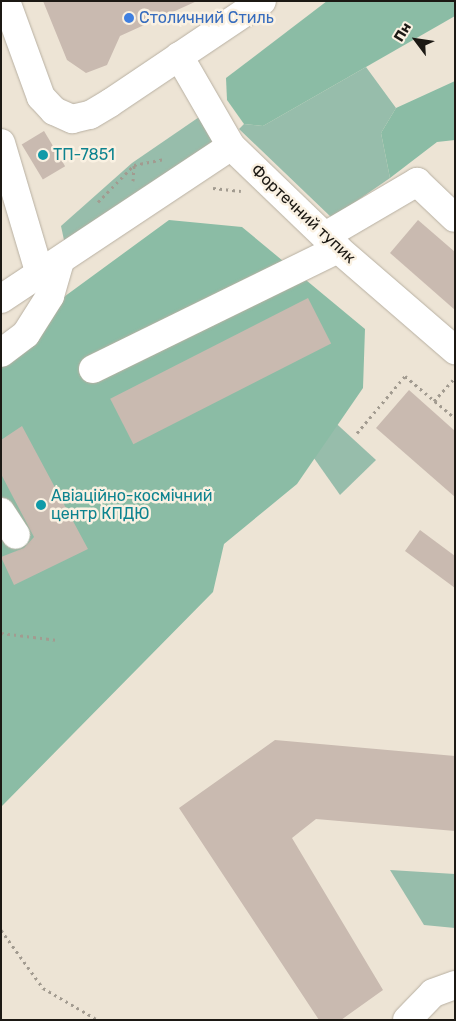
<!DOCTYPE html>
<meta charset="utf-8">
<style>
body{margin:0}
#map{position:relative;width:456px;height:1021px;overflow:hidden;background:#ede4d5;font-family:Rubik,sans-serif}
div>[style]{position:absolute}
.green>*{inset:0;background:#97bdab}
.forest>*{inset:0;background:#8bbca5}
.building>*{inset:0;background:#c9bab0;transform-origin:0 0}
.path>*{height:3px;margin-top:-1.5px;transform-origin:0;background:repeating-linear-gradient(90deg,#a29b90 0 2.5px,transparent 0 6.5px)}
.roads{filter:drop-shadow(0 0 1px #b8b0a2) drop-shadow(0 0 1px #b8b0a2)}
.minor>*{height:28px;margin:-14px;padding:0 14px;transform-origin:14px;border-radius:14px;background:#fff}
.dots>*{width:14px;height:14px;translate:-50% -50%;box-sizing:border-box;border:2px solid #faf1e2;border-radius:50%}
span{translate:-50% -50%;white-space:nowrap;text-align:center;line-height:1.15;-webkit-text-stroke:5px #faf1e2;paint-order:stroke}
.shop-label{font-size:16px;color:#366cbe}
.left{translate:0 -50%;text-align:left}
.culture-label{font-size:16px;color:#0d838f}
.street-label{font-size:16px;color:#1c1914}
.frame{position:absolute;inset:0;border:2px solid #1c1914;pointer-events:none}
.north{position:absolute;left:391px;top:15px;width:50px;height:50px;-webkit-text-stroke:4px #faf1e2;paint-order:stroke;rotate:301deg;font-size:14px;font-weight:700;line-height:20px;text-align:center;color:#1c1914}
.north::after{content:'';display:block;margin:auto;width:18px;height:22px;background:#1c1914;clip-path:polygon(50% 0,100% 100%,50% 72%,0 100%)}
</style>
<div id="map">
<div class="green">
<div style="clip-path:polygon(366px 67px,396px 108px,381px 133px,390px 178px,332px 218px,239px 129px,244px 124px,263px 126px)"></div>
<div style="clip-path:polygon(205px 113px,227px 143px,67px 254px,61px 226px,132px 163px)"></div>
<div style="clip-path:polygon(328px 416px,376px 460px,340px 495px,304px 444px)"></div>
<div style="clip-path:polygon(390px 870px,455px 874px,455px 928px,424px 925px)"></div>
</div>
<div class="forest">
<div style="clip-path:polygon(327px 1px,455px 1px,455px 16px,263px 126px,244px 124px,227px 100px,226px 78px)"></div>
<div style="clip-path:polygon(455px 81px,455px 140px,437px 142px,390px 178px,381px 133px,396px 108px)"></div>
<div style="clip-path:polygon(169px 220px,242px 227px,365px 329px,363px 388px,297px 484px,224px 544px,213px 592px,1px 807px,1px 343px)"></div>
</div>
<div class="building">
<div style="clip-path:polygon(43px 1px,197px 1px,120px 36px,107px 65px,86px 73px,67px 60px)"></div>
<div style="left:44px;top:131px;width:41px;height:26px;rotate:59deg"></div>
<div style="clip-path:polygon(418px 220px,455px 252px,455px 310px,390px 253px)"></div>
<div style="left:308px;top:298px;width:51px;height:222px;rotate:63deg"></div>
<div style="clip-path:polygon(409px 390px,455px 431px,455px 497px,376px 428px)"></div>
<div style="clip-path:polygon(22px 426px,88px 549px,14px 585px,1px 557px,24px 548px,34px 537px,1px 474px,1px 440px)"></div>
<div style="clip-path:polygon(420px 530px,455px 556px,455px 588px,405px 551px)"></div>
<div style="clip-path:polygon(275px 740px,455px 756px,455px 831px,316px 819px,292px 838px,383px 990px,341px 1020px,319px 1020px,179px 808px)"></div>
</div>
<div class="path">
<div style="left:133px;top:181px;width:16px;rotate:-86deg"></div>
<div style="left:134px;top:165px;width:31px;rotate:-11deg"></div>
<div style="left:213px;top:188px;width:28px;rotate:6deg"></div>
<div style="left:98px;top:202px;width:52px;rotate:-45.8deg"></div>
<div style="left:434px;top:401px;width:31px;rotate:-48deg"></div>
<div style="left:357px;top:433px;width:75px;rotate:-49.9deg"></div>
<div style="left:405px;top:376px;width:65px;rotate:40deg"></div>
<div style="left:1px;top:633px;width:57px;rotate:7deg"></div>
<div style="left:1px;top:930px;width:72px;rotate:54.1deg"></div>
<div style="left:43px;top:988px;width:64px;rotate:30.2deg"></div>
</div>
<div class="roads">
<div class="minor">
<div style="left:6px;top:1px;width:102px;rotate:70deg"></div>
<div style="left:41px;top:97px;width:19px;rotate:47deg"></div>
<div style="left:54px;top:111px;width:20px;rotate:24deg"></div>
<div style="left:72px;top:119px;width:18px;rotate:-13deg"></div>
<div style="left:90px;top:115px;width:23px;rotate:-31deg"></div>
<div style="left:110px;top:103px;width:183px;rotate:-33.9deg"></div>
<div style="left:179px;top:56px;width:104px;rotate:60deg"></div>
<div style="left:231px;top:146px;width:149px;rotate:43.9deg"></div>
<div style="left:338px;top:249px;width:155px;rotate:40.8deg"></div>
<div style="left:1px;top:143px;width:138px;rotate:73.5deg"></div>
<div style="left:325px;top:236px;width:107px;rotate:-30.4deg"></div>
<div style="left:417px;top:182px;width:52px;rotate:43.5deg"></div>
<div style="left:1px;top:299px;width:276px;rotate:-33.6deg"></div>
<div style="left:1px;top:353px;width:31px;rotate:-37deg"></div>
<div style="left:26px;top:334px;width:45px;rotate:-57.7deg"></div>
<div style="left:50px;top:296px;width:35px;rotate:-74deg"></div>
<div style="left:93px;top:369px;width:273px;rotate:-26.1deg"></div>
<div style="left:1px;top:512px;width:27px;rotate:57deg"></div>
<div style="left:407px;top:1020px;width:37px;rotate:-46deg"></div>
<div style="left:433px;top:993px;width:23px;rotate:-20deg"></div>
</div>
</div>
<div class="dots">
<div style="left:129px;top:18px;background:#3f7fe0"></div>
<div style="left:43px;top:155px;background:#0f9aa8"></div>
<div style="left:41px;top:505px;background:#0f9aa8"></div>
</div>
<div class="shop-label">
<span class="left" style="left:139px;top:18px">Столичний Стиль</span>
</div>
<div class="culture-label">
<span class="left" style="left:53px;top:155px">ТП-7851</span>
<span class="left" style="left:51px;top:505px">Авіаційно-космічний<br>центр КПДЮ</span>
</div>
<div class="street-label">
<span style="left:303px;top:214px;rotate:43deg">Фортечний тупик</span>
</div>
<div class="frame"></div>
<div class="north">Пн</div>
</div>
